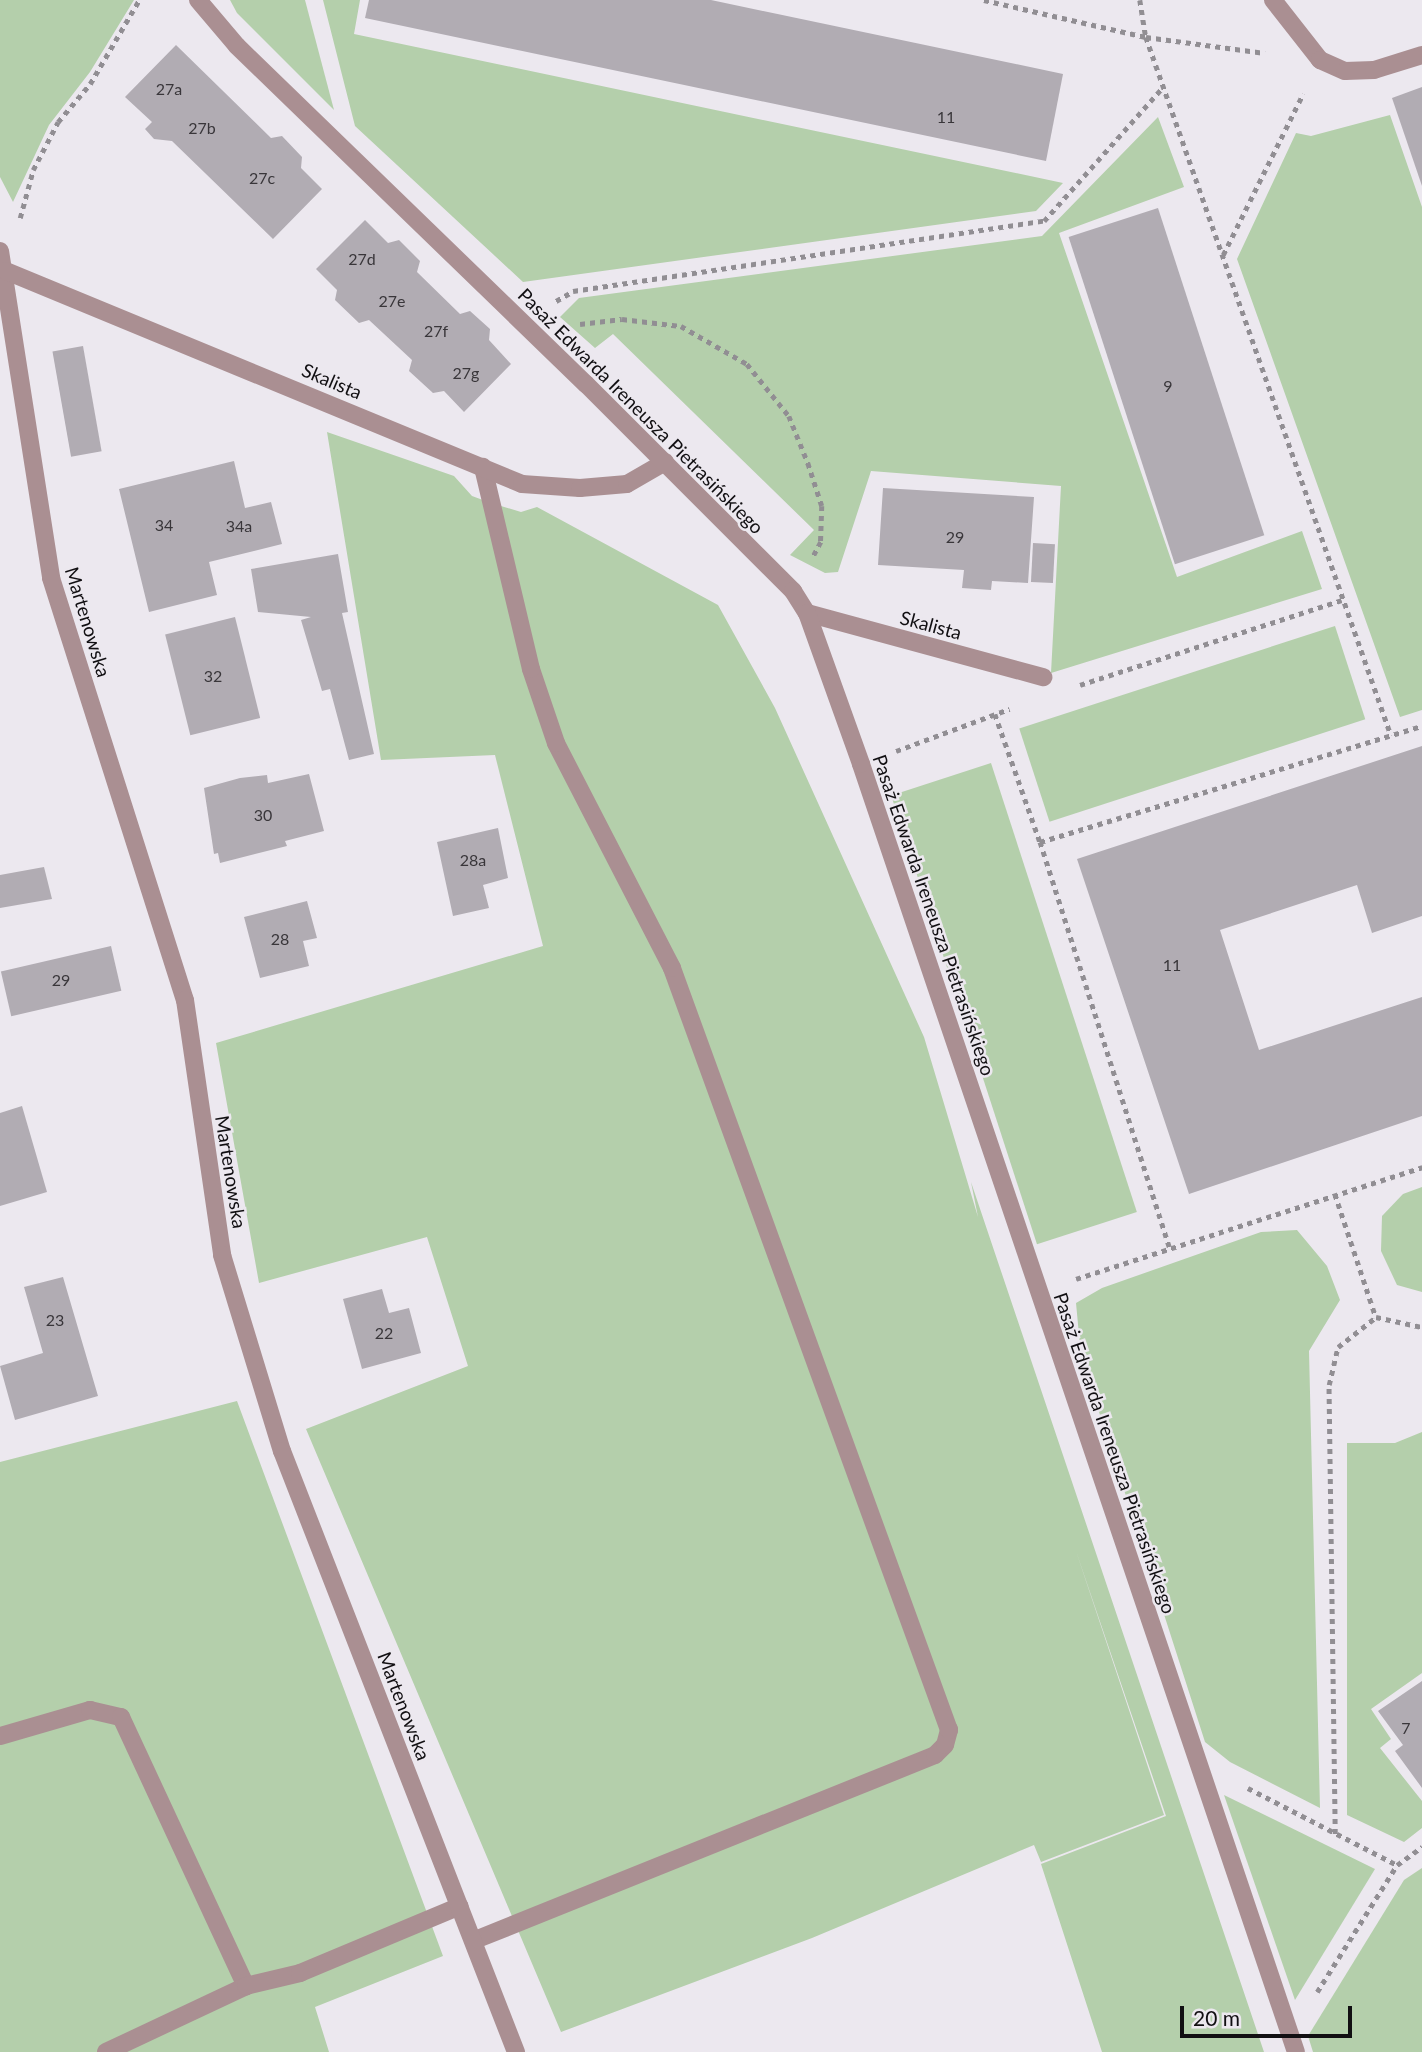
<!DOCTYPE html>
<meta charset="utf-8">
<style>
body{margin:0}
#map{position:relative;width:1422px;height:2052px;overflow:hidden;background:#ece8ef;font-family:Lato,sans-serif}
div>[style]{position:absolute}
.green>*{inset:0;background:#b4cfab;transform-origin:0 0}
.building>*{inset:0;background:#b1acb3;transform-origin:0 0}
.path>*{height:4.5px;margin-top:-2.25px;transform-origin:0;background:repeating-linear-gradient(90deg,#918e93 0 5px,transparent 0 10px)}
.service>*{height:18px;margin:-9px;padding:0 9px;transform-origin:9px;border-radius:9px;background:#aa8f92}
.pedestrian>*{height:18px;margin:-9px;padding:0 9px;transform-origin:9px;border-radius:9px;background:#aa8f92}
.minor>*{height:18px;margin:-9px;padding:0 9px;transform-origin:9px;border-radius:9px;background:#aa8f92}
span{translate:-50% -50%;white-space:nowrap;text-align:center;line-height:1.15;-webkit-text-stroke:5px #ece8ef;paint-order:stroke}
.number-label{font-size:16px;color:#39363a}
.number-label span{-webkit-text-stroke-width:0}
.street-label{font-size:19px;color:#110f12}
.scale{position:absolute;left:1180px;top:2006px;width:172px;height:32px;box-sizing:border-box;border:4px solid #110f12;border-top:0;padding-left:9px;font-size:21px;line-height:24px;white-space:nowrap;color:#110f12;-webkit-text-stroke:5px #ece8ef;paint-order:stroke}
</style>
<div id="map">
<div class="green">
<div style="clip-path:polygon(0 0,134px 0,90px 72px,49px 125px,13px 202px,0 177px)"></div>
<div style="clip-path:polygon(230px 0,305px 0,334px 110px,237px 13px)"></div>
<div style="clip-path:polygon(323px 0,360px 0,354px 34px,1063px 183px,1036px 211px,523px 282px,355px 126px)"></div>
<div style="clip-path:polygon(1390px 115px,1422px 207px,1422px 710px,1400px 717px,1237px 259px,1296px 133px,1311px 136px)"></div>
<div style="clip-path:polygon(1158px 117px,1184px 187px,1059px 233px,1177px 577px,1302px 531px,1322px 589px,1051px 673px,1061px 486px,871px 471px,838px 572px,825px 573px,790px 555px,814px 530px,613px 334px,595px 348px,560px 317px,579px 298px,1042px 236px)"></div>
<div style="clip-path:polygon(327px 432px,454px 476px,472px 496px,491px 503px,521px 512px,537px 507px,718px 605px,775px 708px,924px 1037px,978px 1217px,971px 1182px,1264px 2052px,1102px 2052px,1041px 1864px,1166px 1816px,1076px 1551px,1164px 1815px,1041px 1862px,1034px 1845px,812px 1938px,561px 2032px,306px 1429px,468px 1366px,427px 1237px,259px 1283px,216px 1043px,543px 946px,495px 755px,381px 760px)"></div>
<div style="left:1335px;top:626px;width:98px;height:332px;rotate:72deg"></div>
<div style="left:991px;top:763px;width:472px;height:105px;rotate:72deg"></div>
<div style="clip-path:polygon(1422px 1187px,1422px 1292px,1397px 1285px,1381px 1251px,1382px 1216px,1403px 1194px)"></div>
<div style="clip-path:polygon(1297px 1230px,1327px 1266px,1340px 1300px,1309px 1351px,1320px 1808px,1230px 1762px,1205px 1742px,1081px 1356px,1076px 1303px,1102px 1288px,1261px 1232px)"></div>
<div style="clip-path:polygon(237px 1401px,443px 1956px,315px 2007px,329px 2052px,0 2052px,0 1462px)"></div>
<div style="clip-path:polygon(1422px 1432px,1422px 1673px,1371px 1709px,1391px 1739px,1380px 1748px,1422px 1801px,1422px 1828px,1404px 1842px,1347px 1815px,1347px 1443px,1395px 1443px)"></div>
<div style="clip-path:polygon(1224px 1795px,1375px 1869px,1295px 2000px)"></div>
<div style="clip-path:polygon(1422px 1868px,1422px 2052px,1313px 2052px,1308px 2036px,1404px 1880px)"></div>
</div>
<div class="building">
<div style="clip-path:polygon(369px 0,711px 0,1063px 74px,1046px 161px,365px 18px)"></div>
<div style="clip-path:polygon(176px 45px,271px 138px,282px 136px,302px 157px,301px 168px,322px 189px,273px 239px,172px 141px,154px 139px,145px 129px,152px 122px,125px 97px)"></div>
<div style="clip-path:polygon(1422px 87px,1422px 186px,1392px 98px)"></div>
<div style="left:1158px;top:208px;width:344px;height:94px;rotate:72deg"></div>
<div style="clip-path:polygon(365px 220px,388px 243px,399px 240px,420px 261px,417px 272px,460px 314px,470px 311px,490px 329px,489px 340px,511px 364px,464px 412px,444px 391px,433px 393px,409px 371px,412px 360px,369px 320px,359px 323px,335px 300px,337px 290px,316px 269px)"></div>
<div style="left:83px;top:346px;width:107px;height:31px;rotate:80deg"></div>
<div style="clip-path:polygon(234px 461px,245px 508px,271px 502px,282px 544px,209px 562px,217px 595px,149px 612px,119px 489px)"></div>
<div style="clip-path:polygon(883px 488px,1034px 497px,1028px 583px,992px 581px,991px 590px,962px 588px,964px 570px,878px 565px)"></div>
<div style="left:1033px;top:543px;width:22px;height:39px;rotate:3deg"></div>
<div style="clip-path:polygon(338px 554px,348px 612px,342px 613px,374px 754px,349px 760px,330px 689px,322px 691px,301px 620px,311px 617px,258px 612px,251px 569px)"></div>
<div style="left:235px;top:617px;width:104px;height:72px;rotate:76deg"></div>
<div style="clip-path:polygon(1422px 746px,1422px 916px,1372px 933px,1357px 885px,1220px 930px,1259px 1050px,1422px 997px,1422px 1116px,1189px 1194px,1077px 859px)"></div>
<div style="clip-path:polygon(309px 774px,324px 831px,285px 841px,287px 846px,220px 863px,218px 853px,214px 854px,204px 788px,240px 778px,267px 775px,268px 783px)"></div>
<div style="clip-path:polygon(498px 828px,508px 878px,483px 885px,489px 908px,453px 916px,437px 842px)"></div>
<div style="clip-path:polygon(44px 867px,52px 899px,0 908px,0 875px)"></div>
<div style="clip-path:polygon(307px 901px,317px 938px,303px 941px,309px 966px,260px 978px,244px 917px)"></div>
<div style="left:111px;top:946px;width:46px;height:113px;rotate:77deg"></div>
<div style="clip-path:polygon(22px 1106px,47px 1192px,0 1206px,0 1113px)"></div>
<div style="clip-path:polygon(63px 1277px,98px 1396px,15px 1420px,0 1366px,43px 1353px,24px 1287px)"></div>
<div style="clip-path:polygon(382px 1289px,389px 1313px,409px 1308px,421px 1353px,362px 1369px,343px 1299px)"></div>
<div style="clip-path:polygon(1422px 1681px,1422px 1788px,1395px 1751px,1403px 1745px,1378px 1711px)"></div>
</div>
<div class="path">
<div style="left:984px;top:0;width:166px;rotate:12.9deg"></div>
<div style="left:1146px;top:37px;width:120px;rotate:7.7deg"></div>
<div style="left:1140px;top:0;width:37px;rotate:81deg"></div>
<div style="left:1146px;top:37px;width:740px;rotate:70.66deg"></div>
<div style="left:20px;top:218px;width:50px;rotate:-74.8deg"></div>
<div style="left:33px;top:170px;width:54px;rotate:-62.5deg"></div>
<div style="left:58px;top:122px;width:50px;rotate:-49.9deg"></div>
<div style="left:90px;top:84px;width:97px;rotate:-59.7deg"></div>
<div style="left:1223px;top:255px;width:180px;rotate:-63.6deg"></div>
<div style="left:556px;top:301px;width:20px;rotate:-30deg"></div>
<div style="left:573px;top:291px;width:476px;rotate:-8.5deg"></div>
<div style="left:1044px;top:221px;width:179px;rotate:-48.4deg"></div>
<div style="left:580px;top:324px;width:42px;rotate:-6.8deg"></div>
<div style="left:622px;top:319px;width:59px;rotate:6.8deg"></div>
<div style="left:681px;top:326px;width:76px;rotate:29.9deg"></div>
<div style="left:747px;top:364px;width:67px;rotate:51.1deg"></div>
<div style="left:789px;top:416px;width:51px;rotate:68deg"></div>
<div style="left:808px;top:463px;width:45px;rotate:72deg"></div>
<div style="left:822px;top:506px;width:36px;rotate:92deg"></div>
<div style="left:821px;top:542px;width:17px;rotate:118deg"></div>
<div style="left:1080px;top:685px;width:275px;rotate:-18deg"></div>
<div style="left:995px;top:714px;width:136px;rotate:70.6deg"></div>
<div style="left:896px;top:751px;width:121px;rotate:-20.4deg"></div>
<div style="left:1335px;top:1194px;width:130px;rotate:71.6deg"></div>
<div style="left:1376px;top:1317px;width:47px;rotate:12.3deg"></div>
<div style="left:1169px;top:1247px;width:425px;rotate:-107.7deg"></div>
<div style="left:1040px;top:842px;width:399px;rotate:-16.9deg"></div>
<div style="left:1076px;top:1279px;width:364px;rotate:-17.9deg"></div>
<div style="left:1248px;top:1788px;width:168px;rotate:27.3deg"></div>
<div style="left:1335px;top:1834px;width:449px;rotate:-90.8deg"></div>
<div style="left:1329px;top:1385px;width:39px;rotate:-77deg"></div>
<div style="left:1338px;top:1347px;width:48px;rotate:-38.3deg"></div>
<div style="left:1317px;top:1992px;width:150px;rotate:-57.8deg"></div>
<div style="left:1397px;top:1865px;width:31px;rotate:-36deg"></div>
</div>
<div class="service">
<div style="left:807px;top:613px;width:245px;rotate:15.2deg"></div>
<div style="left:0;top:1736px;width:94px;rotate:-16.1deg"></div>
<div style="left:90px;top:1710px;width:32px;rotate:13deg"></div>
<div style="left:121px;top:1717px;width:297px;rotate:65.1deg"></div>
<div style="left:475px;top:1940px;width:496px;rotate:-21.9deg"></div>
<div style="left:935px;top:1755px;width:14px;rotate:-45deg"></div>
<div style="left:945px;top:1745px;width:16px;rotate:-75deg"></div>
<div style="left:949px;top:1730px;width:811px;rotate:-109.98deg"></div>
<div style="left:672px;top:968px;width:253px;rotate:-117.3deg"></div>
<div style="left:556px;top:743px;width:78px;rotate:-108.7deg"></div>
<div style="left:531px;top:669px;width:208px;rotate:-103.4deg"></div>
<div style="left:106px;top:2052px;width:155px;rotate:-25.2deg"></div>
<div style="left:246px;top:1986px;width:56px;rotate:-13.5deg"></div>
<div style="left:300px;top:1973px;width:173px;rotate:-22.7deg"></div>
</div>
<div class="pedestrian">
<div style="left:198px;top:0;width:60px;rotate:49.7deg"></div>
<div style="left:237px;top:46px;width:486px;rotate:44.1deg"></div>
<div style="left:861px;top:764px;width:1359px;rotate:71.34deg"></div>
</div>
<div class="minor">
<div style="left:1273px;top:0;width:76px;rotate:51.9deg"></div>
<div style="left:1320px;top:60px;width:27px;rotate:24deg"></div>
<div style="left:1345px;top:71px;width:29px;rotate:-2deg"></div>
<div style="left:1374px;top:70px;width:50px;rotate:-17.4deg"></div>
<div style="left:0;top:251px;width:331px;rotate:81.1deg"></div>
<div style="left:51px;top:578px;width:443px;rotate:72.4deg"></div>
<div style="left:185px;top:1000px;width:258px;rotate:81.7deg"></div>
<div style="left:222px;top:1255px;width:205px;rotate:73deg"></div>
<div style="left:282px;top:1451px;width:645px;rotate:68.73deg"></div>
<div style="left:6px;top:271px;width:558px;rotate:22.43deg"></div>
<div style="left:522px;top:484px;width:58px;rotate:3.9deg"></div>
<div style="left:580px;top:488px;width:47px;rotate:-4.9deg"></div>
<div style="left:627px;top:484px;width:44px;rotate:-30.1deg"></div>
<div style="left:586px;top:384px;width:293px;rotate:45deg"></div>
<div style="left:793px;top:591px;width:26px;rotate:58deg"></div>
<div style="left:807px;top:613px;width:160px;rotate:70.3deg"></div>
</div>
<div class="number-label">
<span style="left:169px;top:89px">27a</span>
<span style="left:946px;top:117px">11</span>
<span style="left:202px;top:128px">27b</span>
<span style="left:262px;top:178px">27c</span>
<span style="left:362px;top:259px">27d</span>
<span style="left:392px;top:301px">27e</span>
<span style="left:436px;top:331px">27f</span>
<span style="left:466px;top:373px">27g</span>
<span style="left:1168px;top:386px">9</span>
<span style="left:164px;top:525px">34</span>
<span style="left:239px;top:526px">34a</span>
<span style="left:955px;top:537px">29</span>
<span style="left:213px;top:676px">32</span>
<span style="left:263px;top:815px">30</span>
<span style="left:473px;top:860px">28a</span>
<span style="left:280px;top:939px">28</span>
<span style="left:1172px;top:965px">11</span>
<span style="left:61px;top:980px">29</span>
<span style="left:55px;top:1320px">23</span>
<span style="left:384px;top:1333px">22</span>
<span style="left:1406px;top:1728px">7</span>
</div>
<div class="street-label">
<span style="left:332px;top:381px;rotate:23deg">Skalista</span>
<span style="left:641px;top:411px;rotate:45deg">Pasaż Edwarda Ireneusza Pietrasińskiego</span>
<span style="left:88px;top:622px;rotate:73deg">Martenowska</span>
<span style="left:931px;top:625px;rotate:15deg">Skalista</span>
<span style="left:934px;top:915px;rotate:71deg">Pasaż Edwarda Ireneusza Pietrasińskiego</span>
<span style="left:231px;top:1172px;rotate:81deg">Martenowska</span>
<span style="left:1115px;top:1453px;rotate:71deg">Pasaż Edwarda Ireneusza Pietrasińskiego</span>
<span style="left:404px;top:1706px;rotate:69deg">Martenowska</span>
</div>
<div class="scale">20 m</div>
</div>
